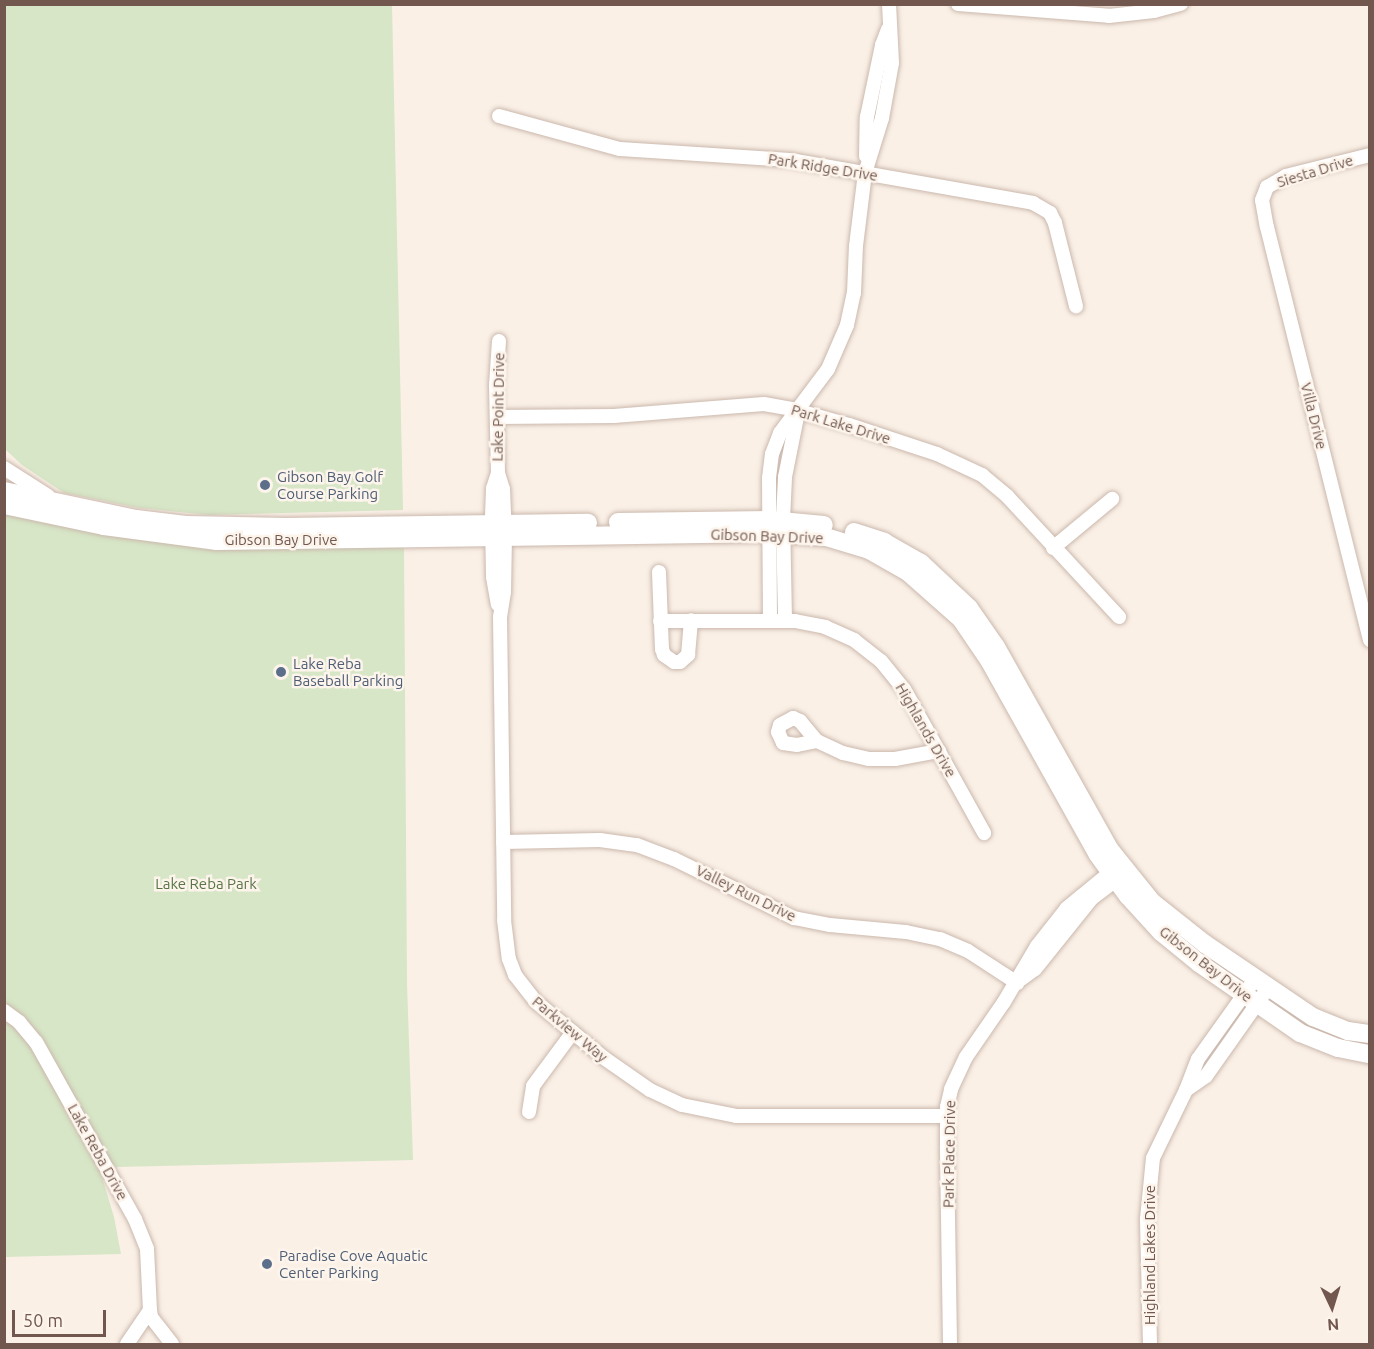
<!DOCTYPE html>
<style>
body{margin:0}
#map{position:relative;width:1374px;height:1349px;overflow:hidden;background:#faf0e6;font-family:Ubuntu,sans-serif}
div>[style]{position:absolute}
.green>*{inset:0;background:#d6e6c6}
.roads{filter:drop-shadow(0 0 2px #cbb8ad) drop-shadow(0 0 2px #cbb8ad)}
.street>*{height:14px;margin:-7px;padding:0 7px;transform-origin:7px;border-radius:7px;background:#fff}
.secondary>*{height:18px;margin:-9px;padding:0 9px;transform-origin:9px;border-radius:9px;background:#fff}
.dots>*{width:16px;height:16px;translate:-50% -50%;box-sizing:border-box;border:3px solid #fdf5ec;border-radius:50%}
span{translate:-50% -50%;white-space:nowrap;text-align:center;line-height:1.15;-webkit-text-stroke:5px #fdf5ec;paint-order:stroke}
.street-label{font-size:15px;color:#71574e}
.service-label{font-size:15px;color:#4e5e75}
.left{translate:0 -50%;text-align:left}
.park-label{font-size:15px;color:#597547}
.frame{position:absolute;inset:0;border:6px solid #71574e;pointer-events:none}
.north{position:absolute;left:1302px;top:1277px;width:60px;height:60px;-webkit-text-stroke:4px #fdf5ec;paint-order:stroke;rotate:176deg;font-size:16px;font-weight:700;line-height:24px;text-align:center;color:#71574e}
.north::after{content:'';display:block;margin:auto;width:21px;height:27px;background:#71574e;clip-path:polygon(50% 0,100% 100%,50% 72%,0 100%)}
.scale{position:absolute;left:12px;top:1310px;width:94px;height:27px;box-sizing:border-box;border:3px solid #71574e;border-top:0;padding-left:8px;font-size:18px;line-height:21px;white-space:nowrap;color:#71574e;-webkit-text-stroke:4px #fdf5ec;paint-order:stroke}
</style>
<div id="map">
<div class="green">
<div style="clip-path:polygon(4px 5px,392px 5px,403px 510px,210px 515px,139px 508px,64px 493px,22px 465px,5px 449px)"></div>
<div style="clip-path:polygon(5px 513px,170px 544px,202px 547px,404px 545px,407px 984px,413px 1160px,117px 1167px,101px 1174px,114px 1217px,121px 1254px,5px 1257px)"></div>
</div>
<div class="roads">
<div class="street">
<div style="left:958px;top:4px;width:151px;rotate:4.5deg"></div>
<div style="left:1109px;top:16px;width:45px;rotate:-6.3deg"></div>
<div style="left:1154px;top:11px;width:28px;rotate:-15deg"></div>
<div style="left:499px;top:116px;width:125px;rotate:15.3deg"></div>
<div style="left:620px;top:149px;width:170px;rotate:3.7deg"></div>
<div style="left:790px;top:160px;width:247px;rotate:10deg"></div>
<div style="left:1033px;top:203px;width:20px;rotate:30deg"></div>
<div style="left:1050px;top:213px;width:11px;rotate:63deg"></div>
<div style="left:1055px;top:223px;width:86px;rotate:75.8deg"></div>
<div style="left:1370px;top:155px;width:87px;rotate:166deg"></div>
<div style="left:1286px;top:176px;width:22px;rotate:150deg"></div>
<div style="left:1267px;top:187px;width:14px;rotate:111deg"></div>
<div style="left:1262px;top:200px;width:27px;rotate:80deg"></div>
<div style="left:1267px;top:227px;width:426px;rotate:76deg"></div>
<div style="left:866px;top:156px;width:39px;rotate:-89deg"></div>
<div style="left:867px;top:117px;width:74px;rotate:-78.2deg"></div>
<div style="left:882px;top:45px;width:17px;rotate:-69deg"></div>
<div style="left:499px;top:341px;width:44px;rotate:93.9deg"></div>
<div style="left:496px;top:385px;width:88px;rotate:88.7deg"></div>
<div style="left:498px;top:473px;width:17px;rotate:73deg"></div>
<div style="left:503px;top:489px;width:47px;rotate:87.6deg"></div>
<div style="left:505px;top:536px;width:56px;rotate:91deg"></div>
<div style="left:504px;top:592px;width:25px;rotate:99deg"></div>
<div style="left:500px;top:617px;width:303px;rotate:89.2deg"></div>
<div style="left:504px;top:920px;width:39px;rotate:83deg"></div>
<div style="left:509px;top:959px;width:17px;rotate:69deg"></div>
<div style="left:515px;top:975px;width:33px;rotate:52deg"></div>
<div style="left:535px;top:1001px;width:89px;rotate:39.6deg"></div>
<div style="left:604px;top:1058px;width:56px;rotate:34.8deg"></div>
<div style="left:650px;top:1090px;width:35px;rotate:25deg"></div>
<div style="left:682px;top:1105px;width:55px;rotate:11.5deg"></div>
<div style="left:736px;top:1116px;width:211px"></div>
<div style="left:497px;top:417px;width:117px;rotate:-0.5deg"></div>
<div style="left:614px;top:416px;width:150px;rotate:-4.6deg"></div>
<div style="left:764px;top:404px;width:28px;rotate:10deg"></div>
<div style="left:792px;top:409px;width:59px;rotate:15.7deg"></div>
<div style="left:849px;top:425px;width:93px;rotate:18.2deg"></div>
<div style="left:937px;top:454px;width:50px;rotate:25deg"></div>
<div style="left:982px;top:475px;width:33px;rotate:40deg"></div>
<div style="left:1007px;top:496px;width:165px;rotate:47.2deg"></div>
<div style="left:4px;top:468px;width:52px;rotate:32.5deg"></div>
<div style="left:498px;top:473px;width:16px;rotate:108deg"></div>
<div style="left:493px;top:488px;width:35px;rotate:92deg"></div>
<div style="left:492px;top:523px;width:54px;rotate:88.9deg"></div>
<div style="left:493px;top:577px;width:28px;rotate:80deg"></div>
<div style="left:1053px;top:548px;width:77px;rotate:-39.7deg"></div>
<div style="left:659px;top:572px;width:77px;rotate:87.8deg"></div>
<div style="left:662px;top:649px;width:6px;rotate:72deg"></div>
<div style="left:664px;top:655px;width:12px;rotate:35deg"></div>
<div style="left:674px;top:662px;width:6px"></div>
<div style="left:680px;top:662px;width:11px;rotate:-41deg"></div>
<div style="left:688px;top:655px;width:35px;rotate:-85deg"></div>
<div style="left:770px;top:620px;width:142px;rotate:-90.4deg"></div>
<div style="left:769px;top:478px;width:24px;rotate:-83deg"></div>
<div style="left:772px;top:454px;width:22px;rotate:-69deg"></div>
<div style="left:780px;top:433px;width:80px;rotate:-53.1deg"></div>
<div style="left:828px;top:369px;width:48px;rotate:-66.6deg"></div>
<div style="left:847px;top:325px;width:33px;rotate:-78deg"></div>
<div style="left:854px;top:293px;width:47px;rotate:-87.6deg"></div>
<div style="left:856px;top:246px;width:74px;rotate:-83deg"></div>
<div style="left:865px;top:173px;width:58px;rotate:-72.8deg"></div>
<div style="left:882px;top:118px;width:56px;rotate:-79.7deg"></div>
<div style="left:892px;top:63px;width:59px;rotate:-92.9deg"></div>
<div style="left:785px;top:620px;width:100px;rotate:-91.1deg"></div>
<div style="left:783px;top:520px;width:43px;rotate:-87.3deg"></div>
<div style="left:785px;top:477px;width:66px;rotate:-78.7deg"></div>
<div style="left:660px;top:621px;width:135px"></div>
<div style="left:795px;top:621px;width:31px;rotate:11deg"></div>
<div style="left:825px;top:627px;width:32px;rotate:24deg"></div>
<div style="left:854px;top:640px;width:34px;rotate:38deg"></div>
<div style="left:881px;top:661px;width:36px;rotate:51deg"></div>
<div style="left:904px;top:689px;width:165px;rotate:60.9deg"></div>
<div style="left:793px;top:718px;width:8px;rotate:23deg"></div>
<div style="left:800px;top:721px;width:26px;rotate:50deg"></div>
<div style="left:817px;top:741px;width:20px;rotate:169deg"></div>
<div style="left:797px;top:745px;width:14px;rotate:-172deg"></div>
<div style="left:783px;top:743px;width:12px;rotate:-114deg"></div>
<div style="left:778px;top:732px;width:7px;rotate:-74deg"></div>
<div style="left:780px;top:725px;width:15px;rotate:-28deg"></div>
<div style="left:817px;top:741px;width:29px;rotate:25deg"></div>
<div style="left:843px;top:753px;width:27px;rotate:13deg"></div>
<div style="left:869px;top:759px;width:26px"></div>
<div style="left:895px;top:759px;width:45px;rotate:-10.3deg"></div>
<div style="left:503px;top:842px;width:97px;rotate:-1.2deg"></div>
<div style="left:600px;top:840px;width:37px;rotate:8deg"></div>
<div style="left:637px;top:845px;width:40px;rotate:21deg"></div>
<div style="left:674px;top:859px;width:134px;rotate:26.2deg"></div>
<div style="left:794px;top:918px;width:37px;rotate:11deg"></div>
<div style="left:830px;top:925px;width:76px;rotate:5.3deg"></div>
<div style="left:906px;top:932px;width:35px;rotate:12deg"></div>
<div style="left:940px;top:939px;width:30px;rotate:23deg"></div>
<div style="left:968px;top:951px;width:59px;rotate:33.1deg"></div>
<div style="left:1021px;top:979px;width:17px;rotate:-36deg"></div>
<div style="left:1035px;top:969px;width:90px;rotate:-51.3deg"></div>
<div style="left:1091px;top:899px;width:41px;rotate:-37.1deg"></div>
<div style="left:4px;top:1011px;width:19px;rotate:36deg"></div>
<div style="left:19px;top:1022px;width:26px;rotate:50deg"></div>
<div style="left:36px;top:1042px;width:203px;rotate:60.8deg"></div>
<div style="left:135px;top:1219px;width:32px;rotate:68deg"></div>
<div style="left:147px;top:1249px;width:61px;rotate:87.2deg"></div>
<div style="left:1186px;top:1090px;width:33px;rotate:-69deg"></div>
<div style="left:1198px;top:1059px;width:98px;rotate:-54.5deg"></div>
<div style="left:529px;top:1112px;width:26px;rotate:-81deg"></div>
<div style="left:533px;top:1086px;width:67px;rotate:-53.5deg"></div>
<div style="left:127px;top:1344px;width:41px;rotate:-55.9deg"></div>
<div style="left:150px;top:1310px;width:7px;rotate:82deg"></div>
<div style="left:151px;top:1317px;width:34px;rotate:52deg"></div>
<div style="left:950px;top:1344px;width:198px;rotate:-90.9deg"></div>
<div style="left:947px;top:1146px;width:39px;rotate:-90deg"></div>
<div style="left:947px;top:1107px;width:18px;rotate:-77deg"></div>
<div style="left:951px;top:1089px;width:35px;rotate:-65deg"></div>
<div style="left:966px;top:1057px;width:67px;rotate:-55.4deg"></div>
<div style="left:1004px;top:1002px;width:65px;rotate:-59.5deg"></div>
<div style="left:1037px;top:946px;width:48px;rotate:-51.7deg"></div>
<div style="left:1067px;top:908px;width:66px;rotate:-39.5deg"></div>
<div style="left:1150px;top:1344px;width:125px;rotate:-91.4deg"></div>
<div style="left:1147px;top:1219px;width:61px;rotate:-84.4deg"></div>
<div style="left:1153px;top:1158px;width:76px;rotate:-64.1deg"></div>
<div style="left:1186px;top:1090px;width:24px;rotate:-35deg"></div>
<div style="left:1206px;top:1076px;width:108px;rotate:-54.8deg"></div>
</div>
<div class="secondary">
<div style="left:4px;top:491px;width:135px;rotate:12deg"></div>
<div style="left:136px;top:519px;width:50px;rotate:6.8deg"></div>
<div style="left:186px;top:525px;width:100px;rotate:1.1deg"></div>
<div style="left:286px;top:527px;width:302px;rotate:-0.8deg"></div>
<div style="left:4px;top:505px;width:102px;rotate:11.9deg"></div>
<div style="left:104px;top:526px;width:114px;rotate:7.6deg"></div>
<div style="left:217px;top:541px;width:553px;rotate:-0.83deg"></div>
<div style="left:770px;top:533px;width:56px;rotate:4.1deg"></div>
<div style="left:826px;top:537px;width:45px;rotate:16.8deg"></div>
<div style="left:869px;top:550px;width:45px;rotate:29.4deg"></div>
<div style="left:908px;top:572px;width:71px;rotate:41.6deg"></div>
<div style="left:961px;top:619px;width:50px;rotate:55.7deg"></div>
<div style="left:989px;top:660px;width:223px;rotate:60.8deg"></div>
<div style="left:1098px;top:855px;width:51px;rotate:53.8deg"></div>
<div style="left:1128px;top:896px;width:49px;rotate:47.5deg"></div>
<div style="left:1161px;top:932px;width:49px;rotate:39.2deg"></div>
<div style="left:1199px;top:963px;width:123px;rotate:34.7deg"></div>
<div style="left:1300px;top:1033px;width:41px;rotate:21.5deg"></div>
<div style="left:1338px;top:1048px;width:33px;rotate:11deg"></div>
<div style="left:618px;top:522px;width:152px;rotate:-0.8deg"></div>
<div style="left:770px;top:520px;width:54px;rotate:5.3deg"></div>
<div style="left:854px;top:532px;width:32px;rotate:18deg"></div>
<div style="left:884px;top:542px;width:43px;rotate:29.6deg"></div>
<div style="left:921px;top:563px;width:66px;rotate:43.2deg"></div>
<div style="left:969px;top:608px;width:47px;rotate:55.3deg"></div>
<div style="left:996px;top:647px;width:233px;rotate:60.7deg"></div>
<div style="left:1110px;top:850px;width:67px;rotate:51.1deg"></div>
<div style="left:1152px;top:902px;width:68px;rotate:38.4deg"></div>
<div style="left:1205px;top:944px;width:130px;rotate:34.1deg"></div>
<div style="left:1313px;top:1017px;width:38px;rotate:22deg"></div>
<div style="left:1348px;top:1031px;width:22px;rotate:8deg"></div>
</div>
</div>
<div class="dots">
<div style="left:265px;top:485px;background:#5c6f8a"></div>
<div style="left:281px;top:672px;background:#5c6f8a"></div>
<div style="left:267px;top:1264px;background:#5c6f8a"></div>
</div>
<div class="street-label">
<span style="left:823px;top:167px;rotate:9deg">Park Ridge Drive</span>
<span style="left:1315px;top:171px;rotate:-17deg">Siesta Drive</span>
<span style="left:498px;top:407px;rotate:-89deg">Lake Point Drive</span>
<span style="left:1314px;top:416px;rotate:76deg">Villa Drive</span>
<span style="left:841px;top:424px;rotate:17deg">Park Lake Drive</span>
<span style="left:767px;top:536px;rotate:2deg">Gibson Bay Drive</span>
<span style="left:281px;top:540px">Gibson Bay Drive</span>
<span style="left:926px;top:730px;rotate:60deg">Highlands Drive</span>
<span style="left:746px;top:893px;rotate:26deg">Valley Run Drive</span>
<span style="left:1206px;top:964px;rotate:38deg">Gibson Bay Drive</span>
<span style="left:570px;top:1029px;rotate:40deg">Parkview Way</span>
<span style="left:98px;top:1152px;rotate:61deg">Lake Reba Drive</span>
<span style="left:949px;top:1154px;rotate:-89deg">Park Place Drive</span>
<span style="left:1150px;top:1255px;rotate:-90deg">Highland Lakes Drive</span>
</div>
<div class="service-label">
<span class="left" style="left:277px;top:485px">Gibson Bay Golf<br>Course Parking</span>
<span class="left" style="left:293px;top:672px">Lake Reba<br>Baseball Parking</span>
<span class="left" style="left:279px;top:1264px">Paradise Cove Aquatic<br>Center Parking</span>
</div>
<div class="park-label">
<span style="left:206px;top:884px">Lake Reba Park</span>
</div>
<div class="frame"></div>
<div class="north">N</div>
<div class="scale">50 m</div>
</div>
